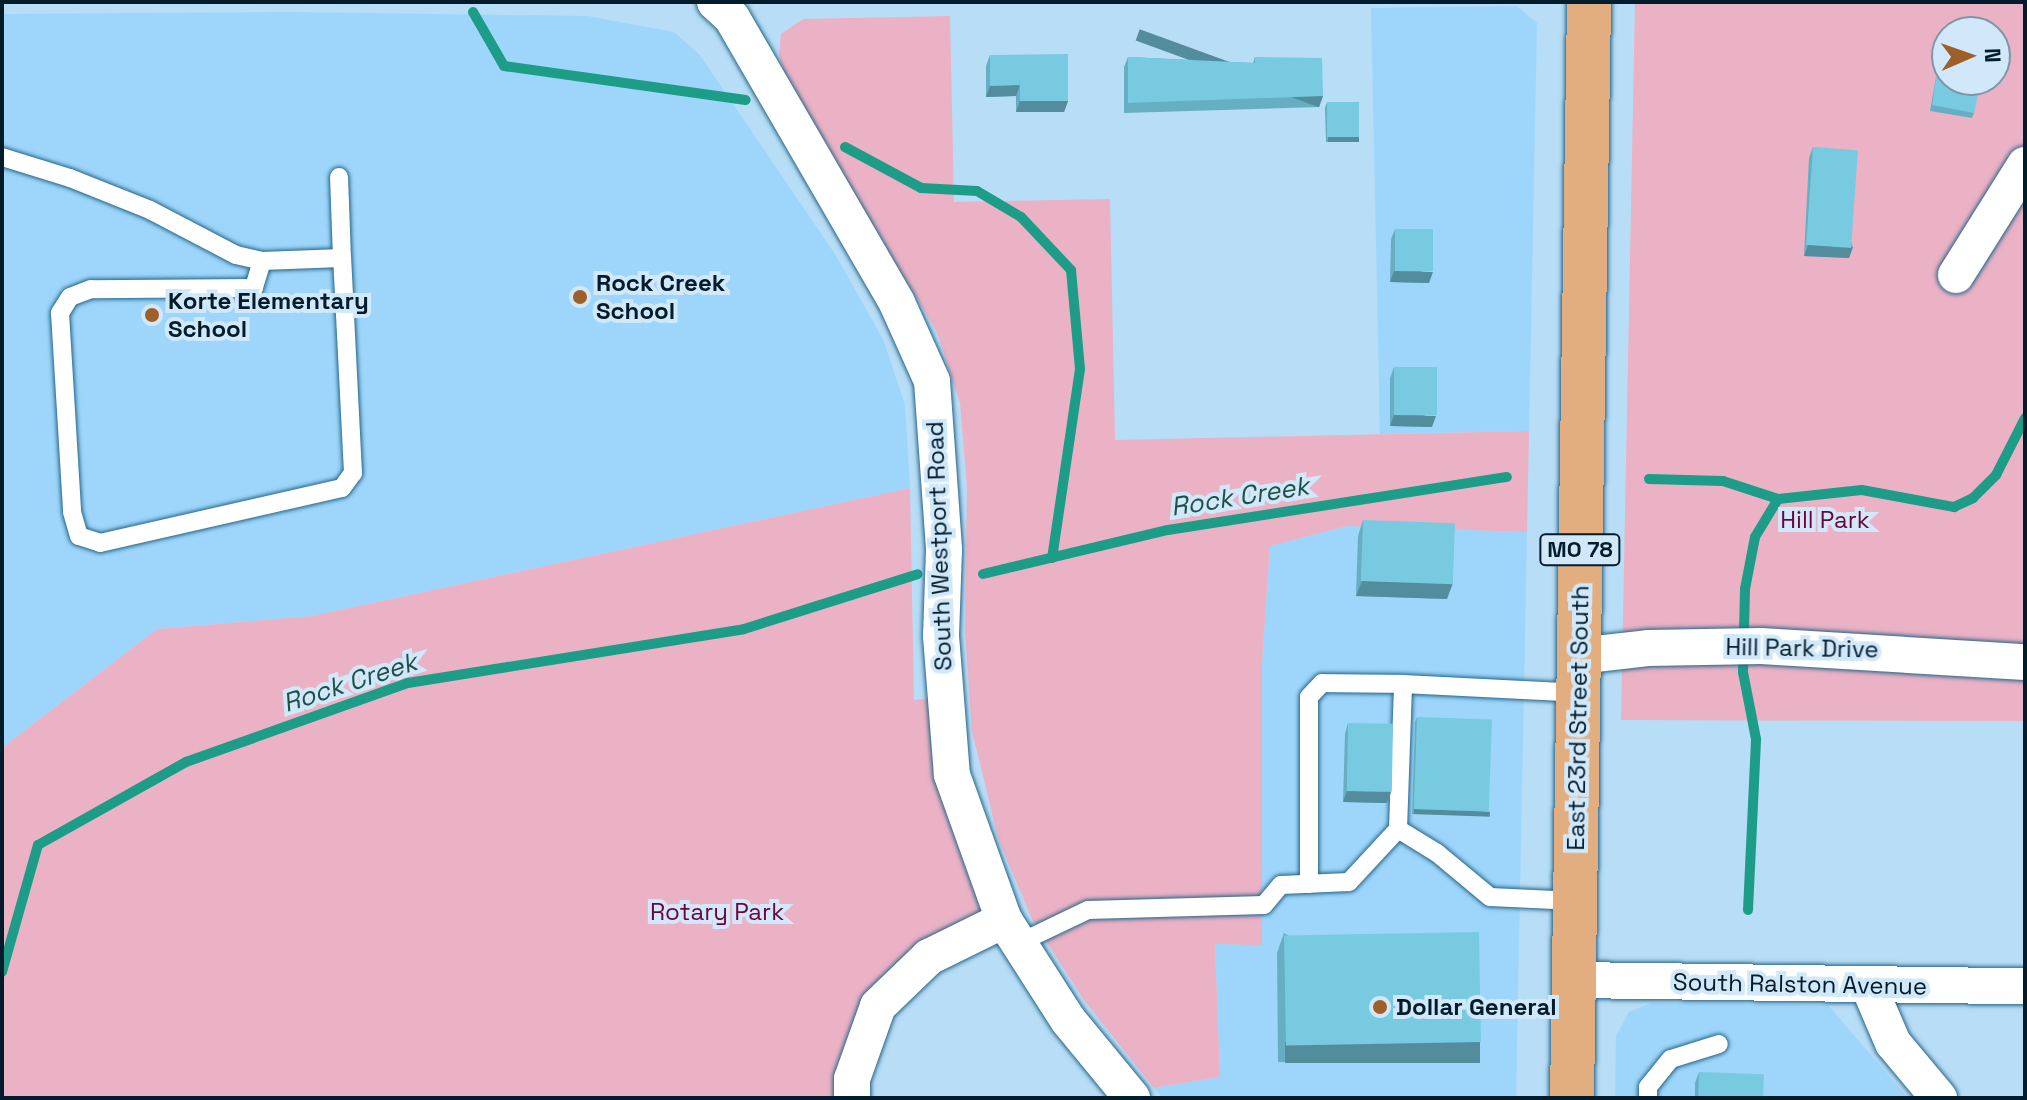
<!DOCTYPE html>
<style>
body{margin:0}
#map{position:relative;width:2027px;height:1100px;overflow:hidden;background:#b8ddf6;font-family:"Space Grotesk",sans-serif}
div>[style]{position:absolute}
.built>*{inset:0;background:#9ed6fb}
.green>*{inset:0;background:#ebb2c5}
.stream>*{height:10px;margin:-5px;padding:0 5px;transform-origin:5px;border-radius:5px;background:#1d9d87}
.roads{filter:drop-shadow(0 0 2px #25658a) drop-shadow(0 0 2px #25658a)}
.lane>*{height:18px;margin:-9px;padding:0 9px;transform-origin:9px;border-radius:9px;background:#fff}
.street>*{height:36px;margin:-18px;padding:0 18px;transform-origin:18px;border-radius:18px;background:#fff}
.primary>*{height:44px;margin:-22px;padding:0 22px;transform-origin:22px;border-radius:22px;background:#e2ae7f}
.wall>*{inset:0;background:#66aec1}
.shaded-wall>*{inset:0;background:#538d9d;transform-origin:0 0}
.building>*{inset:0;background:#77cae0;transform-origin:0 0}
.dots>*{width:22px;height:22px;translate:-50% -50%;box-sizing:border-box;border:4px solid #d0e8f9;border-radius:50%}
span{translate:-50% -50%;white-space:nowrap;text-align:center;line-height:1.15;-webkit-text-stroke:8px #d0e8f9;paint-order:stroke}
.shield-label span{padding:2px 6px;background:#d0e8f9;border:2px solid;border-radius:6px;-webkit-text-stroke-width:0}
.shield-label{font-size:22px;color:#021c2b;font-weight:700}
.poi-label{font-size:24px;color:#021c2b;font-weight:700}
.left{translate:0 -50%;text-align:left}
.park-label{font-size:24px;color:#6d033b}
.street-label{font-size:24px;color:#021c2b}
.water-label{font-size:26px;color:#1f5046;font-style:italic}
.frame{position:absolute;inset:0;border:4px solid #021c2b;pointer-events:none}
.north{position:absolute;left:1931px;top:16px;width:80px;height:80px;box-sizing:border-box;background:#d0e8f9;border:2px solid #7e96a7;border-radius:50%;rotate:88deg;font-size:22px;font-weight:700;line-height:32px;text-align:center;color:#021c2b}
.north::after{content:'';display:block;margin:auto;width:28px;height:36px;background:#9f5f29;clip-path:polygon(50% 0,100% 100%,50% 72%,0 100%)}
</style>
<div id="map">
<div class="built">
<div style="clip-path:polygon(1517px 6px,1537px 23px,1529px 431px,1380px 434px,1371px 8px)"></div>
<div style="clip-path:polygon(291px 12px,588px 16px,674px 32px,699px 54px,835px 254px,884px 341px,905px 405px,910px 488px,312px 616px,157px 629px,2px 748px,2px 14px)"></div>
<div style="clip-path:polygon(1347px 526px,1527px 532px,1516px 1098px,1163px 1098px,1154px 1088px,1220px 1077px,1215px 944px,1262px 944px,1262px 663px,1270px 546px)"></div>
<div style="clip-path:polygon(1651px 1003px,1828px 1005px,1908px 1098px,1615px 1098px,1616px 1036px,1629px 1012px)"></div>
</div>
<div class="green">
<div style="clip-path:polygon(evenodd,1635px 2px,2025px 2px,2025px 721px,1621px 720px,1635px 2px,1947px 32px,1995px 32px,1995px 80px,1947px 80px,1947px 32px)"></div>
<div style="clip-path:polygon(950px 16px,954px 202px,1110px 199px,1115px 440px,1529px 431px,1527px 532px,1347px 526px,1270px 546px,1262px 663px,1262px 945px,1215px 944px,1220px 1077px,1154px 1088px,1084px 1000px,1032px 919px,998px 838px,972px 731px,965px 632px,967px 488px,960px 403px,937px 332px,786px 81px,779px 55px,781px 34px,803px 19px)"></div>
<div style="clip-path:polygon(910px 488px,914px 700px,945px 696px,1004px 920px,878px 1006px,852px 1098px,2px 1098px,2px 748px,157px 629px,312px 616px)"></div>
</div>
<div class="stream">
<div style="left:473px;top:12px;width:62px;rotate:60.1deg"></div>
<div style="left:504px;top:66px;width:244px;rotate:8deg"></div>
<div style="left:845px;top:147px;width:86px;rotate:28.3deg"></div>
<div style="left:921px;top:188px;width:56px;rotate:3.1deg"></div>
<div style="left:977px;top:191px;width:51px;rotate:30.6deg"></div>
<div style="left:1021px;top:217px;width:73px;rotate:46.7deg"></div>
<div style="left:1071px;top:270px;width:99px;rotate:84.8deg"></div>
<div style="left:1080px;top:369px;width:191px;rotate:98.4deg"></div>
<div style="left:1649px;top:479px;width:74px;rotate:1.5deg"></div>
<div style="left:1723px;top:481px;width:58px;rotate:18.1deg"></div>
<div style="left:1778px;top:499px;width:84px;rotate:-6.1deg"></div>
<div style="left:1862px;top:490px;width:94px;rotate:10.5deg"></div>
<div style="left:1954px;top:507px;width:21px;rotate:-25deg"></div>
<div style="left:1973px;top:498px;width:33px;rotate:-45deg"></div>
<div style="left:1996px;top:475px;width:64px;rotate:-63deg"></div>
<div style="left:983px;top:574px;width:190px;rotate:-13.4deg"></div>
<div style="left:1168px;top:530px;width:343px;rotate:-8.9deg"></div>
<div style="left:1748px;top:910px;width:171px;rotate:-87.3deg"></div>
<div style="left:1756px;top:739px;width:68px;rotate:-101deg"></div>
<div style="left:1743px;top:672px;width:83px;rotate:-88.6deg"></div>
<div style="left:1745px;top:589px;width:53px;rotate:-79.1deg"></div>
<div style="left:1755px;top:537px;width:44px;rotate:-58.8deg"></div>
<div style="left:2px;top:972px;width:132px;rotate:-74.2deg"></div>
<div style="left:38px;top:845px;width:170px;rotate:-29.3deg"></div>
<div style="left:186px;top:762px;width:236px;rotate:-19.6deg"></div>
<div style="left:408px;top:683px;width:340px;rotate:-9.1deg"></div>
<div style="left:744px;top:629px;width:182px;rotate:-17.5deg"></div>
</div>
<div class="roads">
<div class="lane">
<div style="left:2px;top:157px;width:71px;rotate:17.2deg"></div>
<div style="left:70px;top:178px;width:86px;rotate:21.8deg"></div>
<div style="left:150px;top:210px;width:97px;rotate:27.6deg"></div>
<div style="left:236px;top:255px;width:27px;rotate:13deg"></div>
<div style="left:262px;top:261px;width:80px;rotate:-2.1deg"></div>
<div style="left:342px;top:258px;width:81px;rotate:-92.1deg"></div>
<div style="left:262px;top:261px;width:28px;rotate:107deg"></div>
<div style="left:254px;top:288px;width:163px;rotate:179.6deg"></div>
<div style="left:91px;top:289px;width:22px;rotate:159deg"></div>
<div style="left:70px;top:297px;width:19px;rotate:122deg"></div>
<div style="left:60px;top:313px;width:199px;rotate:86.5deg"></div>
<div style="left:72px;top:512px;width:25px;rotate:74deg"></div>
<div style="left:79px;top:536px;width:22px;rotate:18deg"></div>
<div style="left:100px;top:543px;width:248px;rotate:-12.8deg"></div>
<div style="left:342px;top:488px;width:19px;rotate:-54deg"></div>
<div style="left:353px;top:473px;width:215px;rotate:-92.9deg"></div>
<div style="left:1309px;top:884px;width:187px;rotate:-90deg"></div>
<div style="left:1309px;top:697px;width:19px;rotate:-47deg"></div>
<div style="left:1322px;top:683px;width:81px;rotate:0.7deg"></div>
<div style="left:1576px;top:901px;width:86px;rotate:-177.3deg"></div>
<div style="left:1490px;top:897px;width:69px;rotate:-140.3deg"></div>
<div style="left:1437px;top:853px;width:46px;rotate:-148.4deg"></div>
<div style="left:1398px;top:829px;width:145px;rotate:-88deg"></div>
<div style="left:1403px;top:684px;width:175px;rotate:2.9deg"></div>
<div style="left:1019px;top:943px;width:76px;rotate:-25.6deg"></div>
<div style="left:1088px;top:910px;width:176px;rotate:-1.6deg"></div>
<div style="left:1264px;top:905px;width:26px;rotate:-50deg"></div>
<div style="left:1281px;top:885px;width:68px;rotate:-2.5deg"></div>
<div style="left:1349px;top:882px;width:72px;rotate:-47.2deg"></div>
<div style="left:1648px;top:1098px;width:11px;rotate:-90deg"></div>
<div style="left:1648px;top:1087px;width:36px;rotate:-51deg"></div>
<div style="left:1671px;top:1059px;width:50px;rotate:-17.4deg"></div>
</div>
<div class="street">
<div style="left:715px;top:2px;width:23px;rotate:43deg"></div>
<div style="left:732px;top:18px;width:329px;rotate:59.9deg"></div>
<div style="left:897px;top:303px;width:85px;rotate:65.8deg"></div>
<div style="left:932px;top:381px;width:169px;rotate:85.9deg"></div>
<div style="left:944px;top:550px;width:86px;rotate:92deg"></div>
<div style="left:941px;top:636px;width:139px;rotate:85.5deg"></div>
<div style="left:952px;top:775px;width:154px;rotate:70.3deg"></div>
<div style="left:1004px;top:920px;width:119px;rotate:57.4deg"></div>
<div style="left:1068px;top:1020px;width:101px;rotate:50.6deg"></div>
<div style="left:1956px;top:275px;width:130px;rotate:-57.9deg"></div>
<div style="left:1578px;top:656px;width:70px;rotate:-6.5deg"></div>
<div style="left:1648px;top:648px;width:113px;rotate:-1deg"></div>
<div style="left:1761px;top:646px;width:264px;rotate:3.5deg"></div>
<div style="left:1574px;top:980px;width:451px;rotate:0.8deg"></div>
<div style="left:1869px;top:987px;width:61px;rotate:66.8deg"></div>
<div style="left:1893px;top:1043px;width:72px;rotate:50.1deg"></div>
<div style="left:852px;top:1098px;width:19px;rotate:-90deg"></div>
<div style="left:852px;top:1079px;width:77px;rotate:-70.4deg"></div>
<div style="left:878px;top:1006px;width:71px;rotate:-43.9deg"></div>
<div style="left:929px;top:957px;width:84px;rotate:-26.3deg"></div>
</div>
<div class="primary">
<div style="left:1572px;top:1098px;width:1096px;rotate:-89.11deg"></div>
</div>
</div>
<div class="wall">
<div style="clip-path:polygon(990px 55px,1068px 101px,1064px 112px,1016px 112px,1016px 96px,986px 97px,986px 66px)"></div>
<div style="clip-path:polygon(1128px 57px,1253px 63px,1255px 57px,1323px 96px,1319px 107px,1124px 113px,1124px 67px)"></div>
<div style="clip-path:polygon(1936px 77px,1974px 113px,1972px 118px,1930px 111px)"></div>
<div style="clip-path:polygon(1327px 102px,1357px 142px,1326px 142px,1325px 108px)"></div>
<div style="clip-path:polygon(1813px 147px,1853px 247px,1849px 258px,1804px 256px,1809px 158px)"></div>
<div style="clip-path:polygon(1395px 229px,1429px 283px,1390px 282px,1391px 239px)"></div>
<div style="clip-path:polygon(1394px 367px,1432px 427px,1390px 426px,1390px 378px)"></div>
<div style="clip-path:polygon(1363px 520px,1447px 599px,1356px 596px,1358px 536px)"></div>
<div style="clip-path:polygon(1417px 717px,1488px 816px,1412px 814px,1415px 722px)"></div>
<div style="clip-path:polygon(1348px 723px,1391px 792px,1387px 803px,1343px 802px,1345px 734px)"></div>
<div style="clip-path:polygon(1284px 933px,1480px 1042px,1473px 1062px,1278px 1062px,1277px 953px)"></div>
<div style="clip-path:polygon(1699px 1072px,1763px 1098px,1695px 1098px,1695px 1083px)"></div>
</div>
<div class="shaded-wall">
<div style="clip-path:polygon(1020px 85px,1016px 96px,986px 97px,990px 86px)"></div>
<div style="left:1323px;top:96px;width:12px;height:195px;rotate:110deg"></div>
<div style="clip-path:polygon(1020px 101px,1068px 101px,1064px 112px,1016px 112px)"></div>
<div style="left:1328px;top:137px;width:31px;height:5px"></div>
<div style="clip-path:polygon(1808px 245px,1853px 247px,1849px 258px,1804px 256px)"></div>
<div style="clip-path:polygon(1394px 271px,1433px 272px,1429px 283px,1390px 282px)"></div>
<div style="clip-path:polygon(1394px 415px,1436px 416px,1432px 427px,1390px 426px)"></div>
<div style="clip-path:polygon(1362px 581px,1453px 583px,1447px 599px,1356px 596px)"></div>
<div style="clip-path:polygon(1347px 791px,1391px 792px,1387px 803px,1343px 802px)"></div>
<div style="left:1414px;top:809px;width:76px;height:5px;rotate:2deg"></div>
<div style="left:1285px;top:1042px;width:195px;height:21px"></div>
</div>
<div class="building">
<div style="clip-path:polygon(1068px 54px,1068px 101px,1020px 101px,1020px 85px,990px 86px,990px 55px)"></div>
<div style="clip-path:polygon(1128px 57px,1255px 63px,1255px 57px,1322px 58px,1323px 96px,1128px 103px)"></div>
<div style="clip-path:polygon(1936px 77px,1947px 79px,1947px 80px,1980px 85px,1974px 113px,1932px 105px)"></div>
<div style="left:1327px;top:102px;width:32px;height:35px"></div>
<div style="left:1813px;top:147px;width:45px;height:98px;rotate:4deg"></div>
<div style="left:1395px;top:229px;width:38px;height:42px"></div>
<div style="left:1394px;top:367px;width:43px;height:48px"></div>
<div style="left:1363px;top:520px;width:92px;height:61px;rotate:2deg"></div>
<div style="left:1417px;top:717px;width:75px;height:92px;rotate:2deg"></div>
<div style="left:1348px;top:723px;width:45px;height:68px;rotate:1deg"></div>
<div style="left:1479px;top:932px;width:110px;height:195px;rotate:89deg"></div>
<div style="left:1699px;top:1072px;width:65px;height:26px;rotate:2deg"></div>
</div>
<div class="dots">
<div style="left:580px;top:297px;background:#9f5f29"></div>
<div style="left:152px;top:315px;background:#9f5f29"></div>
<div style="left:1380px;top:1007px;background:#9f5f29"></div>
</div>
<div class="shield-label">
<span style="left:1580px;top:550px">MO 78</span>
</div>
<div class="poi-label">
<span class="left" style="left:596px;top:297px">Rock Creek<br>School</span>
<span class="left" style="left:168px;top:315px">Korte Elementary<br>School</span>
<span class="left" style="left:1396px;top:1007px">Dollar General</span>
</div>
<div class="park-label">
<span style="left:1825px;top:520px">Hill Park</span>
<span style="left:717px;top:912px">Rotary Park</span>
</div>
<div class="street-label">
<span style="left:939px;top:546px;rotate:-92deg">South Westport Road</span>
<span style="left:1802px;top:648px;rotate:1deg">Hill Park Drive</span>
<span style="left:1578px;top:718px;rotate:-89deg">East 23rd Street South</span>
<span style="left:1800px;top:984px;rotate:1deg">South Ralston Avenue</span>
</div>
<div class="water-label">
<span style="left:1240px;top:497px;rotate:-9deg">Rock Creek</span>
<span style="left:350px;top:683px;rotate:-18deg">Rock Creek</span>
</div>
<div class="frame"></div>
<div class="north">N</div>
</div>
